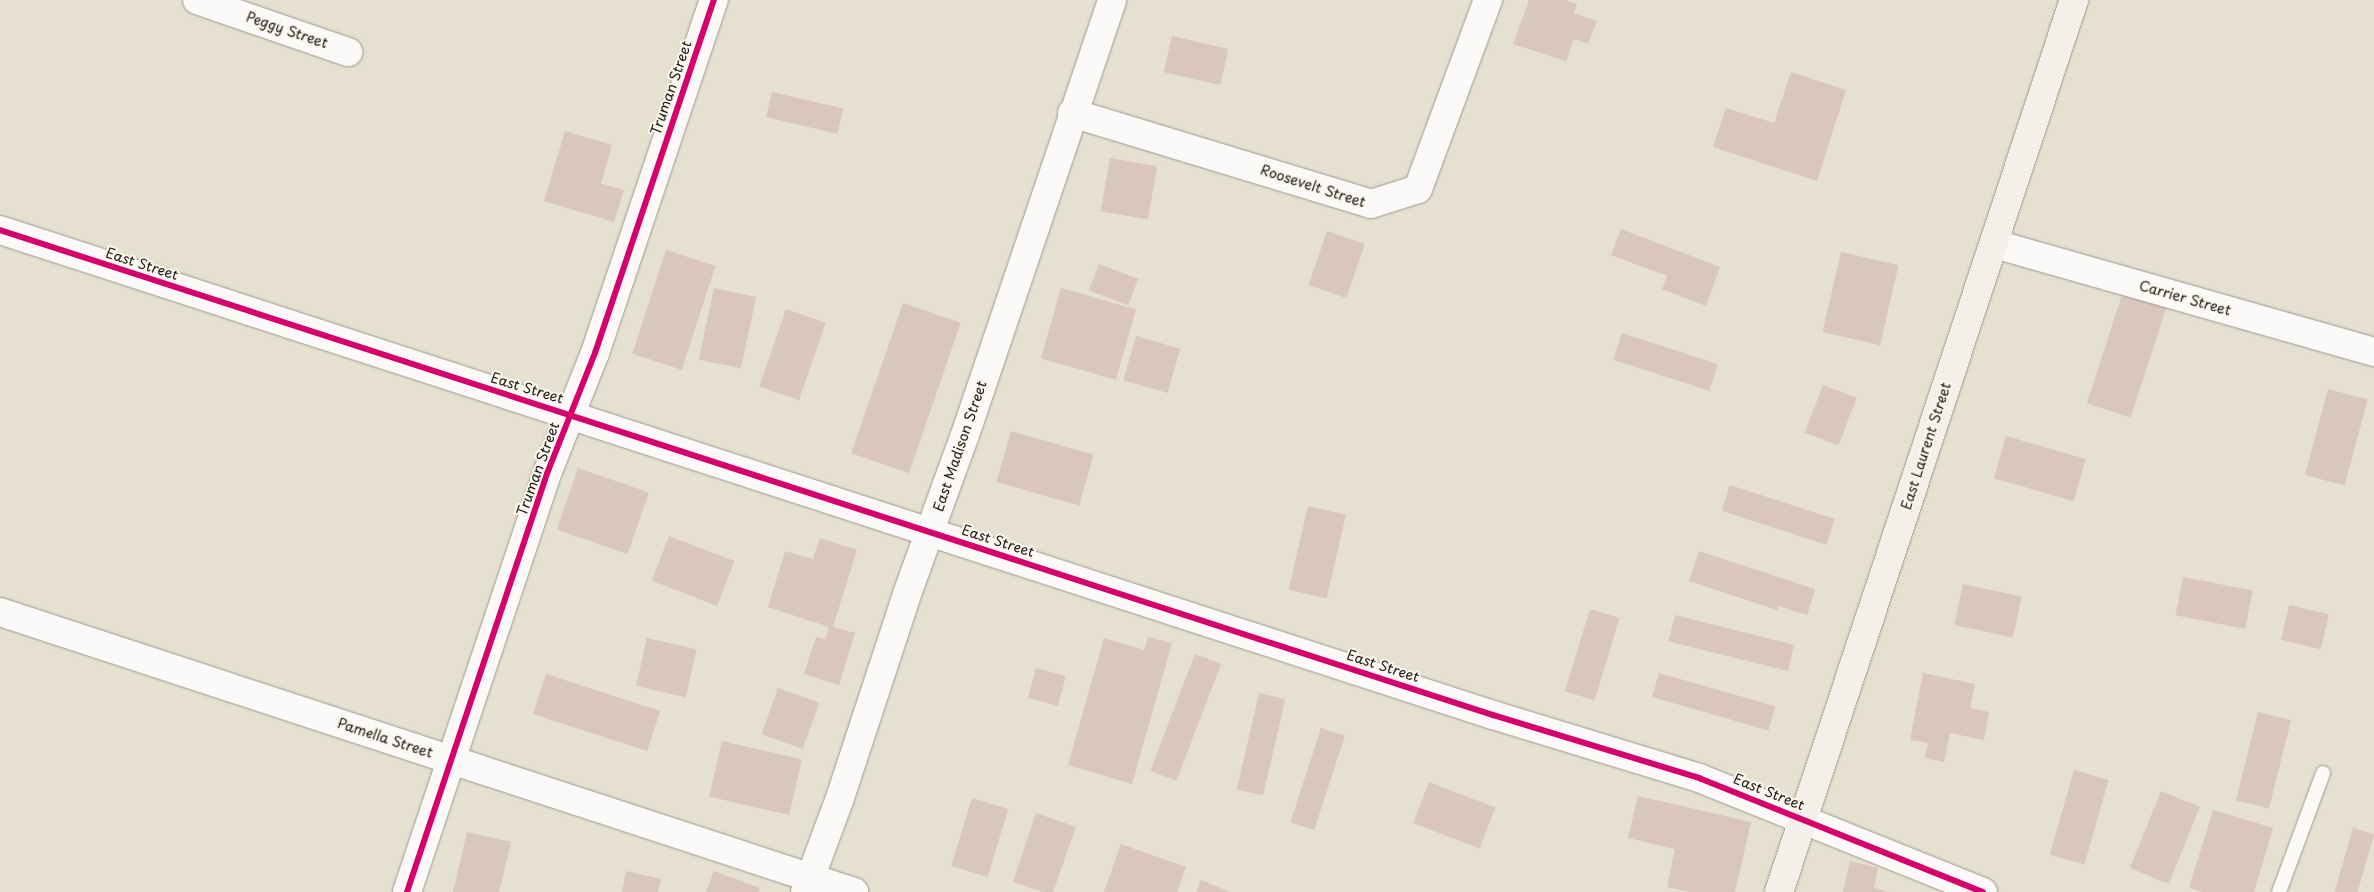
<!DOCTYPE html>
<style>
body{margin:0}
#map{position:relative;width:2374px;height:892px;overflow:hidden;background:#e5e0cf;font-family:"Playpen Sans",sans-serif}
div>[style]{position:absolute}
.building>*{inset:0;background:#d9c6bc;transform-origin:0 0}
.roads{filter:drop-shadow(0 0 1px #9c9a90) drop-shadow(0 0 1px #9c9a90)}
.lane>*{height:14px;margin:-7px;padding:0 7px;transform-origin:7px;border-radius:7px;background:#fbfaf8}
.street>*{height:28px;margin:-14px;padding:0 14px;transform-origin:14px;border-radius:14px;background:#fbfaf8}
.secondary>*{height:28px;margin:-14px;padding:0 14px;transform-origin:14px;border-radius:14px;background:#f4f0e9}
.cycleway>*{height:6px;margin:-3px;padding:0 3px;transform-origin:3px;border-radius:3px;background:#d6006c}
span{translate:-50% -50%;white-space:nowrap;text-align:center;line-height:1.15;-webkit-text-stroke:4px #fbf7ec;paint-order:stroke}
.street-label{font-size:14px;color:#1c1c1c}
</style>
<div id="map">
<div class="building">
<div style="clip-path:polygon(1529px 0,1566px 0,1577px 4px,1574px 13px,1597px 21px,1588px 44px,1574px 39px,1566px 61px,1513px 44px)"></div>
<div style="left:1172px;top:36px;width:58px;height:37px;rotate:13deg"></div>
<div style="clip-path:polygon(1791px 72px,1846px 90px,1817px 181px,1713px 147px,1726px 108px,1774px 123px)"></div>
<div style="left:772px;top:92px;width:73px;height:26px;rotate:13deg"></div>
<div style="clip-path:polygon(565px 131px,612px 145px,601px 184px,624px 190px,614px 222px,544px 201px)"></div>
<div style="left:1110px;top:158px;width:48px;height:54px;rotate:10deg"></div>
<div style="clip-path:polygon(1621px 229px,1720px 267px,1706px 306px,1662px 289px,1667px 276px,1611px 255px)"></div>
<div style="left:1327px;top:231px;width:40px;height:57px;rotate:19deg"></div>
<div style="left:666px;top:250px;width:52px;height:109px;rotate:18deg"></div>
<div style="left:1841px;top:252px;width:59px;height:82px;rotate:13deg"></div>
<div style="left:1099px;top:264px;width:42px;height:28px;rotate:21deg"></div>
<div style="left:714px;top:288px;width:43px;height:73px;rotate:12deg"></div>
<div style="left:1061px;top:288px;width:78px;height:73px;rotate:16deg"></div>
<div style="left:2123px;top:292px;width:46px;height:117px;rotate:18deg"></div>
<div style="left:903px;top:303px;width:61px;height:159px;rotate:19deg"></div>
<div style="left:786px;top:309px;width:42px;height:82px;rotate:19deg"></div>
<div style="left:1622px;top:333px;width:101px;height:28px;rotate:18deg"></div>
<div style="left:1136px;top:336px;width:46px;height:46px;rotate:16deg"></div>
<div style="left:1823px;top:385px;width:36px;height:51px;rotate:21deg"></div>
<div style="left:2328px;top:389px;width:41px;height:89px;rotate:15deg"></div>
<div style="left:1011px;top:431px;width:86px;height:53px;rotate:16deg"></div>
<div style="left:2006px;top:436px;width:83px;height:44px;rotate:16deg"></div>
<div style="left:578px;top:468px;width:75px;height:65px;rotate:19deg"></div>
<div style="left:1730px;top:485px;width:110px;height:27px;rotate:18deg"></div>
<div style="left:1308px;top:506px;width:39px;height:86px;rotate:13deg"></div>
<div style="left:669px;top:536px;width:70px;height:48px;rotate:21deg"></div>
<div style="clip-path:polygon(820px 538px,857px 550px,833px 627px,855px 633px,839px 685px,804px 674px,816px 637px,825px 639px,829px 627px,768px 607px,785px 551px,813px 559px)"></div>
<div style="clip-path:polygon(1699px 551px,1815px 589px,1807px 615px,1778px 606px,1777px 610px,1689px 581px)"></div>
<div style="left:2183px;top:577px;width:71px;height:39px;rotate:11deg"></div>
<div style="left:1963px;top:584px;width:60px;height:42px;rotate:12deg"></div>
<div style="left:2289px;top:605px;width:41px;height:36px;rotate:13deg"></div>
<div style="left:1590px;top:609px;width:31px;height:86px;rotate:17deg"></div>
<div style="left:1675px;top:615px;width:123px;height:27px;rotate:14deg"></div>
<div style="clip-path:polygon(1148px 637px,1172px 643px,1132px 784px,1068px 765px,1104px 638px,1144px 650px)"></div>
<div style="left:647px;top:638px;width:51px;height:49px;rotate:13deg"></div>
<div style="left:1195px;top:654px;width:28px;height:125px;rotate:21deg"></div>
<div style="left:1036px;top:668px;width:31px;height:31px;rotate:15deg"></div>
<div style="left:1659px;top:673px;width:121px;height:25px;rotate:16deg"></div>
<div style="clip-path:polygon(1923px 673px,1975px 684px,1970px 708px,1989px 712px,1984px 740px,1950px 733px,1944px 762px,1925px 758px,1928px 743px,1910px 740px)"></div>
<div style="left:546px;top:674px;width:120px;height:42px;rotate:18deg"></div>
<div style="left:778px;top:688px;width:44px;height:49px;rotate:20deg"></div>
<div style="left:1259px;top:693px;width:27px;height:99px;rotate:13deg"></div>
<div style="left:2258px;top:712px;width:34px;height:91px;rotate:14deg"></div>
<div style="left:1321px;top:728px;width:25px;height:99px;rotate:18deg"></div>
<div style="left:722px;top:741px;width:82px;height:57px;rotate:13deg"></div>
<div style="left:2074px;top:770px;width:36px;height:88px;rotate:16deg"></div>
<div style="left:1429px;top:782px;width:71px;height:44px;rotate:21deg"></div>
<div style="left:2161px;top:791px;width:42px;height:83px;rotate:22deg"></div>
<div style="clip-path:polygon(1638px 796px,1751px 822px,1735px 892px,1689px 892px,1667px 887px,1675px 849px,1628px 838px)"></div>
<div style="left:972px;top:798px;width:38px;height:71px;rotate:17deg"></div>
<div style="clip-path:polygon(2213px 810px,2273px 828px,2254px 892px,2202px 892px,2189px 888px)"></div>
<div style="clip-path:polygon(1036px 813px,1076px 827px,1053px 892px,1043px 892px,1013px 882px)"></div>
<div style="left:2353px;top:828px;width:22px;height:66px;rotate:16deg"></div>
<div style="clip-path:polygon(467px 832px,511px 842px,499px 892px,453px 892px)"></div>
<div style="clip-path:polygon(1121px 844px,1186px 867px,1177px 892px,1104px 892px)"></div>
<div style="clip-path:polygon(1850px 861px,1878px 868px,1874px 888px,1889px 892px,1843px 892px)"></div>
<div style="clip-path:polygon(626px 871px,661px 879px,658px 892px,622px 892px)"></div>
<div style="clip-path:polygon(714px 871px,760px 888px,758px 892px,706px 892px)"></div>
<div style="clip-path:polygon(1201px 880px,1230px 892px,1196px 892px)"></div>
</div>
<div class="roads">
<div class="lane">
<div style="left:2279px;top:892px;width:127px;rotate:-69.7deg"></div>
</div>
<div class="street">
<div style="left:197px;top:0;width:160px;rotate:19deg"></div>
<div style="left:1072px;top:113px;width:313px;rotate:16.9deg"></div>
<div style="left:1371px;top:204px;width:49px;rotate:-17.7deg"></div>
<div style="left:1418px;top:189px;width:202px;rotate:-69.7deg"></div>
<div style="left:0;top:230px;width:1570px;rotate:18deg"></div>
<div style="left:1493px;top:715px;width:215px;rotate:17deg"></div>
<div style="left:1699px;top:778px;width:306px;rotate:21.9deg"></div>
<div style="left:1995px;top:244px;width:394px;rotate:15.9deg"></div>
<div style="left:0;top:612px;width:899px;rotate:18.15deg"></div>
<div style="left:407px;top:892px;width:444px;rotate:-71.5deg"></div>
<div style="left:548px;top:471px;width:127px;rotate:-68.3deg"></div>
<div style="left:595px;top:353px;width:373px;rotate:-71.4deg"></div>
<div style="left:805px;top:892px;width:100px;rotate:-69.6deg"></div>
<div style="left:840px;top:798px;width:215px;rotate:-71.8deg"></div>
<div style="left:907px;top:594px;width:169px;rotate:-70deg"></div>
<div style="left:965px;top:435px;width:459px;rotate:-71.3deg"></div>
</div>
<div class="secondary">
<div style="left:1779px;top:892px;width:940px;rotate:-71.7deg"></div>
</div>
</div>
<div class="cycleway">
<div style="left:0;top:230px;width:1570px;rotate:18deg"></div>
<div style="left:1493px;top:715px;width:215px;rotate:17deg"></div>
<div style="left:1699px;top:778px;width:306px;rotate:21.9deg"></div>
<div style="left:407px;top:892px;width:444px;rotate:-71.5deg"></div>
<div style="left:548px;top:471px;width:127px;rotate:-68.3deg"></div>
<div style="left:595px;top:353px;width:373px;rotate:-71.4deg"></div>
</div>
<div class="street-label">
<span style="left:287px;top:30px;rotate:19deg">Peggy Street</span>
<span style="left:671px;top:88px;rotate:-71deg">Truman Street</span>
<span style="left:1313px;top:186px;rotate:18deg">Roosevelt Street</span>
<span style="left:142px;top:264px;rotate:18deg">East Street</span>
<span style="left:2185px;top:298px;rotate:16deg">Carrier Street</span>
<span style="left:527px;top:388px;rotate:17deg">East Street</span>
<span style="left:960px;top:446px;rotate:-71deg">East Madison Street</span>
<span style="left:1926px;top:446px;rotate:-72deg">East Laurent Street</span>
<span style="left:538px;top:469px;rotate:-70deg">Truman Street</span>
<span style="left:998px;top:541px;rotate:18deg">East Street</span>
<span style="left:1383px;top:666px;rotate:18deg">East Street</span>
<span style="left:385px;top:738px;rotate:18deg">Pamella Street</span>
<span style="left:1769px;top:792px;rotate:22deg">East Street</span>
</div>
</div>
